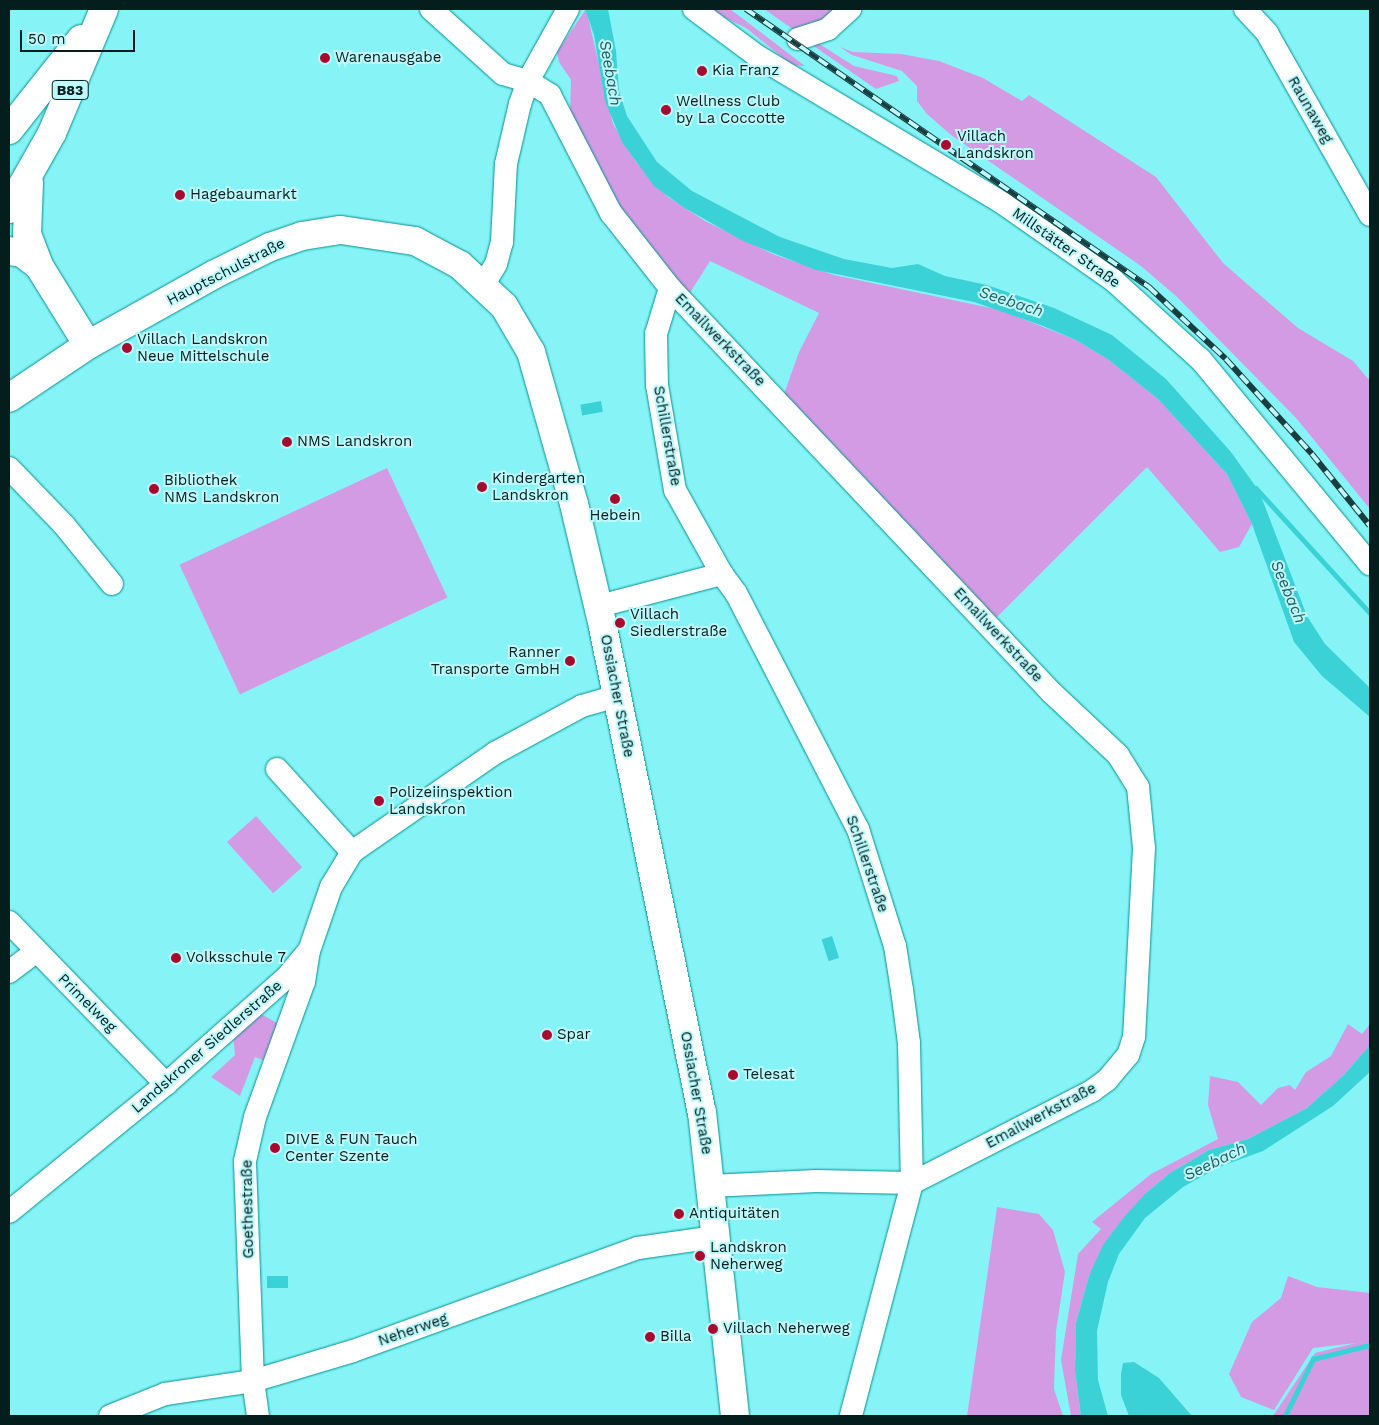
<!DOCTYPE html>
<meta charset="utf-8">
<style>
body{margin:0}
#map{position:relative;width:1379px;height:1425px;overflow:hidden;background:#86f4f7;font-family:"Work Sans",sans-serif}
div>[style]{position:absolute}
.green>*{inset:0;background:#d39be4;transform-origin:0 0}
.water>*{inset:0;background:#3ad2d7;transform-origin:0 0}
.stream>*{height:4.5px;margin:-2.25px;padding:0 2.25px;transform-origin:2.25px;border-radius:2.25px;background:#3ad2d7}
.roads{filter:drop-shadow(0 0 1px #029195) drop-shadow(0 0 1px #029195)}
.minor>*{height:22px;margin:-11px;padding:0 11px;transform-origin:11px;border-radius:11px;background:#fff}
.major>*{height:28px;margin:-14px;padding:0 14px;transform-origin:14px;border-radius:14px;background:#fff}
.rail>*{height:5.5px;margin-top:-2.75px;transform-origin:0;background:repeating-linear-gradient(90deg,#bdf9fb 0 11px,#183e3f 0 22px);box-sizing:border-box;border-block:1px solid #183e3f}
.dots>*{width:14px;height:14px;translate:-50% -50%;box-sizing:border-box;border:2px solid #bdf9fb;border-radius:50%}
span{translate:-50% -50%;white-space:nowrap;text-align:center;line-height:1.15;-webkit-text-stroke:4px #bdf9fb;paint-order:stroke}
.shield-label span{padding:1px 4px;background:#bdf9fb;border:1px solid;border-radius:4px;-webkit-text-stroke-width:0}
.shield-label{font-size:14px;color:#041d1d;font-weight:700}
.poi-label{font-size:15px;color:#041d1d}
.left{translate:0 -50%;text-align:left}
.right{translate:-100% -50%;text-align:right}
.street-label{font-size:15px;color:#041d1d}
.water-label{font-size:16px;color:#235e60;font-style:italic}
.frame{position:absolute;inset:0;border:10px solid #041d1d;pointer-events:none}
.scale{position:absolute;left:20px;top:30px;width:115px;height:22px;box-sizing:border-box;border:2px solid #041d1d;border-top:0;padding-left:6px;font-size:15px;line-height:18px;white-space:nowrap;color:#041d1d;-webkit-text-stroke:4px #bdf9fb;paint-order:stroke}
</style>
<div id="map">
<div class="green">
<div style="clip-path:polygon(586px 9px,613px 124px,636px 162px,668px 197px,705px 221px,775px 255px,834px 275px,1000px 310px,1076px 340px,1109px 360px,1158px 399px,1227px 474px,1252px 524px,1239px 547px,1220px 552px,1147px 467px,996px 618px,784px 394px,799px 352px,819px 313px,710px 261px,688px 296px,623px 211px,599px 175px,570px 113px,571px 80px,559px 62px,557px 52px)"></div>
<div style="clip-path:polygon(708px 9px,730px 9px,805px 66px,792px 65px,746px 28px)"></div>
<div style="clip-path:polygon(764px 9px,835px 9px,814px 26px,797px 32px)"></div>
<div style="clip-path:polygon(810px 38px,854px 66px,897px 76px,899px 81px,876px 89px,805px 40px)"></div>
<div style="clip-path:polygon(840px 47px,853px 52px,901px 54px,939px 61px,983px 78px,1022px 101px,1029px 95px,1156px 177px,1223px 263px,1298px 328px,1353px 361px,1370px 381px,1370px 509px,1297px 419px,1176px 296px,1141px 266px,951px 135px,927px 114px,917px 101px,917px 86px,902px 71px,852px 55px)"></div>
<div style="left:387px;top:468px;width:143px;height:229px;rotate:65deg"></div>
<div style="left:256px;top:816px;width:69px;height:39px;rotate:48deg"></div>
<div style="clip-path:polygon(261px 1014px,277px 1023px,268px 1062px,255px 1057px,240px 1096px,211px 1077px,235px 1055px,233px 1035px)"></div>
<div style="clip-path:polygon(1348px 1024px,1362px 1034px,1370px 1024px,1370px 1045px,1344px 1075px,1307px 1108px,1248px 1139px,1209px 1150px,1170px 1173px,1146px 1193px,1089px 1276px,1076px 1323px,1075px 1370px,1081px 1416px,1071px 1416px,1061px 1360px,1078px 1254px,1101px 1229px,1092px 1222px,1151px 1174px,1218px 1139px,1208px 1105px,1210px 1076px,1238px 1082px,1261px 1105px,1278px 1088px,1290px 1085px,1295px 1090px,1306px 1072px,1331px 1056px)"></div>
<div style="clip-path:polygon(997px 1207px,1039px 1214px,1053px 1230px,1065px 1272px,1056px 1331px,1054px 1389px,1063px 1416px,967px 1416px)"></div>
<div style="clip-path:polygon(1288px 1276px,1317px 1287px,1370px 1293px,1370px 1416px,1273px 1416px,1315px 1353px,1356px 1343px,1313px 1348px,1274px 1410px,1241px 1397px,1229px 1374px,1252px 1322px,1281px 1298px)"></div>
</div>
<div class="water">
<div style="clip-path:polygon(585px 9px,608px 9px,616px 51px,619px 91px,627px 116px,657px 162px,692px 191px,780px 237px,844px 259px,892px 268px,918px 264px,945px 276px,987px 285px,1054px 308px,1112px 335px,1166px 379px,1231px 452px,1259px 491px,1307px 616px,1325px 644px,1370px 688px,1370px 717px,1322px 676px,1294px 642px,1252px 524px,1227px 474px,1158px 399px,1109px 360px,1076px 340px,1043px 326px,974px 302px,816px 270px,743px 241px,683px 207px,654px 186px,622px 142px,605px 101px,594px 35px)"></div>
<div style="left:601px;top:401px;width:11px;height:21px;rotate:80deg"></div>
<div style="left:832px;top:936px;width:23px;height:11px;rotate:72deg"></div>
<div style="clip-path:polygon(1370px 1045px,1370px 1072px,1333px 1106px,1263px 1151px,1219px 1167px,1183px 1187px,1145px 1218px,1119px 1254px,1108px 1282px,1097px 1331px,1098px 1380px,1108px 1416px,1081px 1416px,1075px 1370px,1076px 1323px,1089px 1276px,1103px 1245px,1124px 1217px,1146px 1193px,1170px 1173px,1209px 1150px,1248px 1139px,1307px 1108px,1344px 1075px)"></div>
<div style="left:267px;top:1276px;width:21px;height:12px"></div>
<div style="clip-path:polygon(1134px 1362px,1159px 1378px,1192px 1416px,1129px 1416px,1121px 1395px,1121px 1374px,1123px 1363px)"></div>
</div>
<div class="stream">
<div style="left:1256px;top:488px;width:169px;rotate:47.6deg"></div>
<div style="left:1285px;top:1416px;width:64px;rotate:-63.8deg"></div>
<div style="left:1313px;top:1359px;width:59px;rotate:-13.8deg"></div>
</div>
<div class="roads">
<div class="minor">
<div style="left:431px;top:9px;width:97px;rotate:42.1deg"></div>
<div style="left:503px;top:74px;width:26px;rotate:16deg"></div>
<div style="left:528px;top:81px;width:26px;rotate:32deg"></div>
<div style="left:550px;top:95px;width:133px;rotate:62.7deg"></div>
<div style="left:611px;top:213px;width:95px;rotate:51.8deg"></div>
<div style="left:670px;top:288px;width:555px;rotate:46.68deg"></div>
<div style="left:1051px;top:692px;width:92px;rotate:43.2deg"></div>
<div style="left:1118px;top:755px;width:38px;rotate:58deg"></div>
<div style="left:1138px;top:787px;width:61px;rotate:84.4deg"></div>
<div style="left:1144px;top:848px;width:189px;rotate:93deg"></div>
<div style="left:1134px;top:1037px;width:19px;rotate:108deg"></div>
<div style="left:1128px;top:1055px;width:33px;rotate:130deg"></div>
<div style="left:1107px;top:1080px;width:19px;rotate:144deg"></div>
<div style="left:1092px;top:1091px;width:202px;rotate:152.9deg"></div>
<div style="left:912px;top:1183px;width:96px;rotate:-178.8deg"></div>
<div style="left:816px;top:1181px;width:106px;rotate:177.3deg"></div>
<div style="left:694px;top:9px;width:79px;rotate:36.7deg"></div>
<div style="left:757px;top:56px;width:288px;rotate:30.9deg"></div>
<div style="left:1004px;top:204px;width:133px;rotate:34.9deg"></div>
<div style="left:1113px;top:280px;width:119px;rotate:42.3deg"></div>
<div style="left:1201px;top:360px;width:265px;rotate:50.4deg"></div>
<div style="left:1245px;top:9px;width:33px;rotate:47deg"></div>
<div style="left:1267px;top:33px;width:209px;rotate:60.5deg"></div>
<div style="left:798px;top:39px;width:32px;rotate:-18deg"></div>
<div style="left:828px;top:29px;width:30px;rotate:-42deg"></div>
<div style="left:484px;top:284px;width:23px;rotate:-59deg"></div>
<div style="left:496px;top:264px;width:23px;rotate:-75deg"></div>
<div style="left:502px;top:242px;width:78px;rotate:-87.1deg"></div>
<div style="left:506px;top:164px;width:62px;rotate:-76.9deg"></div>
<div style="left:520px;top:104px;width:24px;rotate:-71deg"></div>
<div style="left:528px;top:81px;width:82px;rotate:-60.9deg"></div>
<div style="left:670px;top:288px;width:48px;rotate:106.9deg"></div>
<div style="left:656px;top:334px;width:51px;rotate:88.9deg"></div>
<div style="left:657px;top:385px;width:107px;rotate:80.3deg"></div>
<div style="left:675px;top:490px;width:96px;rotate:60.8deg"></div>
<div style="left:722px;top:574px;width:24px;rotate:54deg"></div>
<div style="left:736px;top:593px;width:266px;rotate:62.7deg"></div>
<div style="left:858px;top:829px;width:123px;rotate:72.5deg"></div>
<div style="left:895px;top:946px;width:45px;rotate:81deg"></div>
<div style="left:902px;top:990px;width:53px;rotate:82.5deg"></div>
<div style="left:909px;top:1043px;width:140px;rotate:88.8deg"></div>
<div style="left:912px;top:1183px;width:241px;rotate:104.7deg"></div>
<div style="left:9px;top:468px;width:79px;rotate:46deg"></div>
<div style="left:64px;top:525px;width:76px;rotate:50.9deg"></div>
<div style="left:599px;top:606px;width:127px;rotate:-14.6deg"></div>
<div style="left:277px;top:769px;width:112px;rotate:47.9deg"></div>
<div style="left:9px;top:922px;width:226px;rotate:45.9deg"></div>
<div style="left:9px;top:972px;width:34px;rotate:-37deg"></div>
<div style="left:9px;top:1212px;width:203px;rotate:-39.2deg"></div>
<div style="left:166px;top:1084px;width:160px;rotate:-41.5deg"></div>
<div style="left:286px;top:978px;width:35px;rotate:-50deg"></div>
<div style="left:309px;top:951px;width:68px;rotate:-71deg"></div>
<div style="left:331px;top:887px;width:41px;rotate:-59deg"></div>
<div style="left:352px;top:852px;width:174px;rotate:-34.7deg"></div>
<div style="left:495px;top:753px;width:99px;rotate:-28.4deg"></div>
<div style="left:582px;top:706px;width:36px;rotate:-16deg"></div>
<div style="left:110px;top:1416px;width:59px;rotate:-21.8deg"></div>
<div style="left:165px;top:1394px;width:89px;rotate:-8.4deg"></div>
<div style="left:253px;top:1381px;width:104px;rotate:-16.7deg"></div>
<div style="left:353px;top:1351px;width:303px;rotate:-19.9deg"></div>
<div style="left:638px;top:1248px;width:78px;rotate:-8.1deg"></div>
<div style="left:258px;top:1416px;width:35px;rotate:-98deg"></div>
<div style="left:253px;top:1381px;width:220px;rotate:-92.1deg"></div>
<div style="left:245px;top:1161px;width:45px;rotate:-77.2deg"></div>
<div style="left:255px;top:1117px;width:144px;rotate:-70.1deg"></div>
<div style="left:304px;top:982px;width:30px;rotate:-81deg"></div>
</div>
<div class="major">
<div style="left:9px;top:130px;width:116px;rotate:-51.6deg"></div>
<div style="left:29px;top:183px;width:51px;rotate:92.2deg"></div>
<div style="left:27px;top:234px;width:34px;rotate:69deg"></div>
<div style="left:39px;top:266px;width:93px;rotate:58.2deg"></div>
<div style="left:9px;top:209px;width:87px;rotate:-60.5deg"></div>
<div style="left:52px;top:133px;width:134px;rotate:-67.2deg"></div>
<div style="left:9px;top:251px;width:13px;rotate:9deg"></div>
<div style="left:22px;top:253px;width:21px;rotate:37deg"></div>
<div style="left:9px;top:398px;width:95px;rotate:-33.9deg"></div>
<div style="left:88px;top:345px;width:145px;rotate:-29.2deg"></div>
<div style="left:215px;top:274px;width:61px;rotate:-26.1deg"></div>
<div style="left:270px;top:247px;width:34px;rotate:-19deg"></div>
<div style="left:302px;top:236px;width:39px;rotate:-9deg"></div>
<div style="left:341px;top:230px;width:75px;rotate:8.5deg"></div>
<div style="left:415px;top:241px;width:51px;rotate:28.1deg"></div>
<div style="left:460px;top:265px;width:60px;rotate:43deg"></div>
<div style="left:504px;top:306px;width:53px;rotate:59.6deg"></div>
<div style="left:531px;top:352px;width:158px;rotate:74.2deg"></div>
<div style="left:574px;top:504px;width:126px;rotate:76.7deg"></div>
<div style="left:603px;top:627px;width:495px;rotate:78.5deg"></div>
<div style="left:702px;top:1112px;width:306px;rotate:83.8deg"></div>
</div>
</div>
<div class="rail">
<div style="left:746px;top:9px;width:490px;rotate:34.6deg"></div>
<div style="left:1149px;top:287px;width:105px;rotate:43.1deg"></div>
<div style="left:1226px;top:359px;width:128px;rotate:47.8deg"></div>
<div style="left:1312px;top:454px;width:92px;rotate:51.1deg"></div>
</div>
<div class="dots">
<div style="left:325px;top:58px;background:#a60b2f"></div>
<div style="left:702px;top:71px;background:#a60b2f"></div>
<div style="left:666px;top:110px;background:#a60b2f"></div>
<div style="left:946px;top:145px;background:#a60b2f"></div>
<div style="left:180px;top:195px;background:#a60b2f"></div>
<div style="left:127px;top:348px;background:#a60b2f"></div>
<div style="left:287px;top:442px;background:#a60b2f"></div>
<div style="left:482px;top:487px;background:#a60b2f"></div>
<div style="left:154px;top:489px;background:#a60b2f"></div>
<div style="left:615px;top:499px;background:#a60b2f"></div>
<div style="left:620px;top:623px;background:#a60b2f"></div>
<div style="left:570px;top:661px;background:#a60b2f"></div>
<div style="left:379px;top:801px;background:#a60b2f"></div>
<div style="left:176px;top:958px;background:#a60b2f"></div>
<div style="left:547px;top:1035px;background:#a60b2f"></div>
<div style="left:733px;top:1075px;background:#a60b2f"></div>
<div style="left:275px;top:1148px;background:#a60b2f"></div>
<div style="left:679px;top:1214px;background:#a60b2f"></div>
<div style="left:700px;top:1256px;background:#a60b2f"></div>
<div style="left:713px;top:1329px;background:#a60b2f"></div>
<div style="left:650px;top:1337px;background:#a60b2f"></div>
</div>
<div class="shield-label">
<span style="left:70px;top:90px">B83</span>
</div>
<div class="poi-label">
<span class="left" style="left:335px;top:58px">Warenausgabe</span>
<span class="left" style="left:712px;top:71px">Kia Franz</span>
<span class="left" style="left:676px;top:110px">Wellness Club<br>by La Coccotte</span>
<span class="left" style="left:957px;top:145px">Villach<br>Landskron</span>
<span class="left" style="left:190px;top:195px">Hagebaumarkt</span>
<span class="left" style="left:137px;top:348px">Villach Landskron<br>Neue Mittelschule</span>
<span class="left" style="left:297px;top:442px">NMS Landskron</span>
<span class="left" style="left:492px;top:487px">Kindergarten<br>Landskron</span>
<span class="left" style="left:164px;top:489px">Bibliothek<br>NMS Landskron</span>
<span style="left:615px;top:516px">Hebein</span>
<span class="left" style="left:630px;top:623px">Villach<br>Siedlerstraße</span>
<span class="right" style="left:560px;top:661px">Ranner<br>Transporte GmbH</span>
<span class="left" style="left:389px;top:801px">Polizeiinspektion<br>Landskron</span>
<span class="left" style="left:186px;top:958px">Volksschule 7</span>
<span class="left" style="left:557px;top:1035px">Spar</span>
<span class="left" style="left:743px;top:1075px">Telesat</span>
<span class="left" style="left:285px;top:1148px">DIVE &amp; FUN Tauch<br>Center Szente</span>
<span class="left" style="left:689px;top:1214px">Antiquitäten</span>
<span class="left" style="left:710px;top:1256px">Landskron<br>Neherweg</span>
<span class="left" style="left:723px;top:1329px">Villach Neherweg</span>
<span class="left" style="left:660px;top:1337px">Billa</span>
</div>
<div class="street-label">
<span style="left:1310px;top:110px;rotate:60deg">Raunaweg</span>
<span style="left:1066px;top:248px;rotate:35deg">Millstätter Straße</span>
<span style="left:226px;top:272px;rotate:-27deg">Hauptschulstraße</span>
<span style="left:720px;top:340px;rotate:46deg">Emailwerkstraße</span>
<span style="left:667px;top:436px;rotate:80deg">Schillerstraße</span>
<span style="left:998px;top:635px;rotate:47deg">Emailwerkstraße</span>
<span style="left:617px;top:696px;rotate:79deg">Ossiacher Straße</span>
<span style="left:867px;top:864px;rotate:71deg">Schillerstraße</span>
<span style="left:87px;top:1003px;rotate:45deg">Primelweg</span>
<span style="left:207px;top:1047px;rotate:-41deg">Landskroner Siedlerstraße</span>
<span style="left:696px;top:1093px;rotate:80deg">Ossiacher Straße</span>
<span style="left:1041px;top:1116px;rotate:-28deg">Emailwerkstraße</span>
<span style="left:248px;top:1209px;rotate:-91deg">Goethestraße</span>
<span style="left:413px;top:1330px;rotate:-19deg">Neherweg</span>
</div>
<div class="water-label">
<span style="left:610px;top:73px;rotate:80deg">Seebach</span>
<span style="left:1011px;top:302px;rotate:18deg">Seebach</span>
<span style="left:1288px;top:592px;rotate:67deg">Seebach</span>
<span style="left:1215px;top:1162px;rotate:-26deg">Seebach</span>
</div>
<div class="frame"></div>
<div class="scale">50 m</div>
</div>
